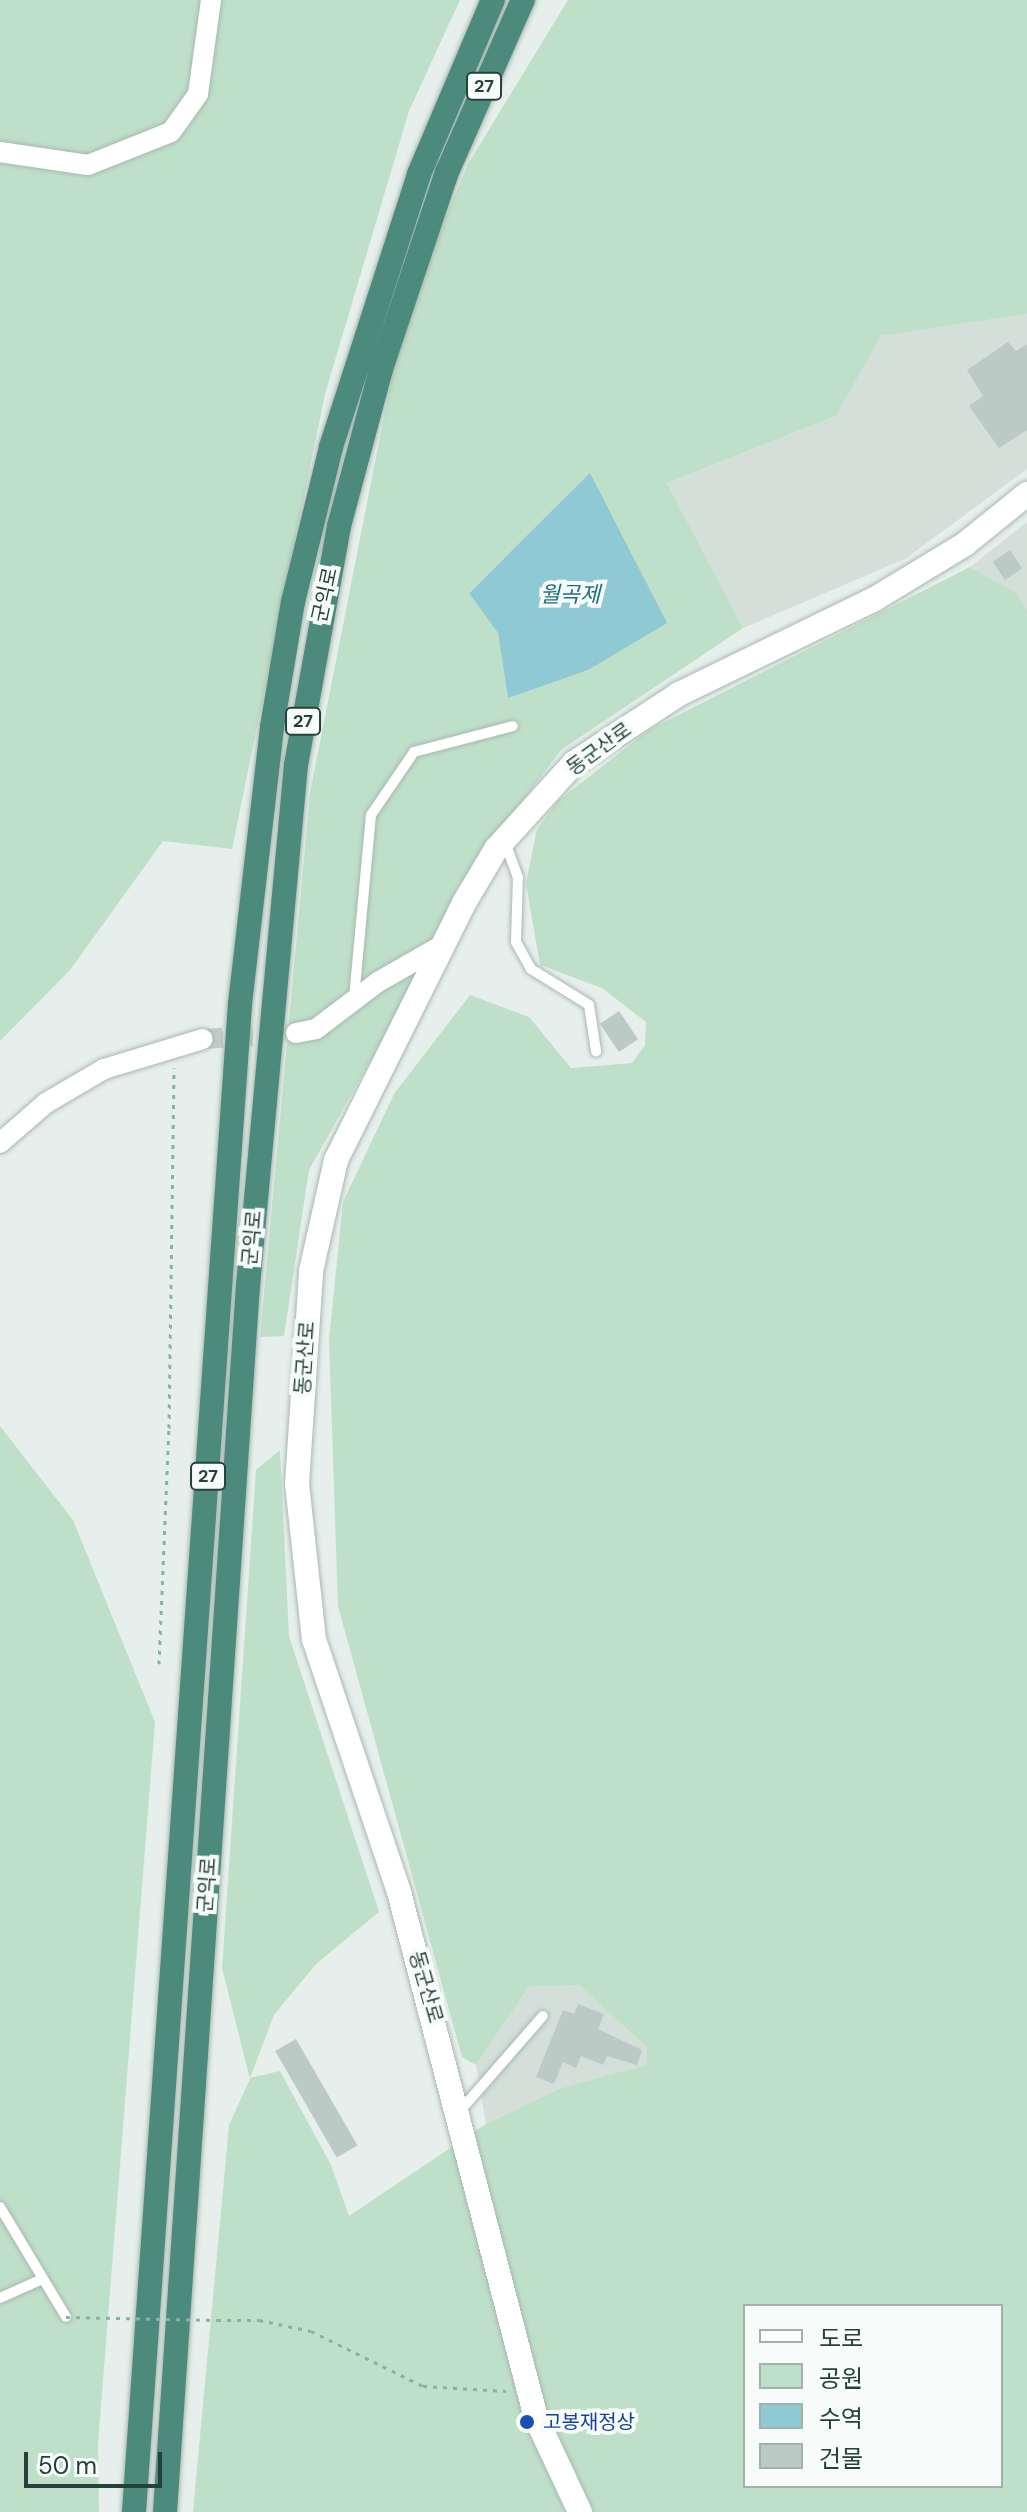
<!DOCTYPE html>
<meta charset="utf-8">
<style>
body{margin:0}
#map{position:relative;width:1027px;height:2512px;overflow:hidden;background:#e6efeb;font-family:"DM Sans","Noto Sans KR",sans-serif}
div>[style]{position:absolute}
.built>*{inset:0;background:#d4dfda}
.green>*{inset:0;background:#bfe0c8}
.water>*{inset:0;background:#8ec9d4}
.building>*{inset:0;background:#bbcac4;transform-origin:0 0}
.minor-tunnel>*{height:20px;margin-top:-10px;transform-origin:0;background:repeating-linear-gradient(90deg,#bfccc8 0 20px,transparent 0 30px)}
.path>*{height:3px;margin-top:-1.5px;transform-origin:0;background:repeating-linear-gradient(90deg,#86b3a5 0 4px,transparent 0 10px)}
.roads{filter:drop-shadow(0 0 2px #a8b8b2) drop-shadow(0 0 2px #a8b8b2)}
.service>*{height:10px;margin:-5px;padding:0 5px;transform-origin:5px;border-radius:5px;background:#fff}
.minor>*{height:20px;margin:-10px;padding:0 10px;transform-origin:10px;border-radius:10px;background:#fff}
.tertiary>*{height:24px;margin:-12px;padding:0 12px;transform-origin:12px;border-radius:12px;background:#fff}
.trunk>*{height:24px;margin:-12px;padding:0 12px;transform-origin:12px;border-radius:12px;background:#4c8a7c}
.path-bridge>*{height:3px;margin-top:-1.5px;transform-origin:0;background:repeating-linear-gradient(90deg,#86b3a5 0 4px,transparent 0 10px)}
.dots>*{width:22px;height:22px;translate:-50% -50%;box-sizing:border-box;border:4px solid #f7fbf9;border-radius:50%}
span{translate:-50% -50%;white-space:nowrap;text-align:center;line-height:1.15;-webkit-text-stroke:8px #f7fbf9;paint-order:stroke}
.shield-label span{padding:2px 6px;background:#f7fbf9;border:2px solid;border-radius:6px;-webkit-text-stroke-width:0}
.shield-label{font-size:18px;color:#24423a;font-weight:700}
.street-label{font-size:20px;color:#24423a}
.transit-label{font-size:20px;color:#164399}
.left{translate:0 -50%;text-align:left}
.water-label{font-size:22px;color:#1c6f80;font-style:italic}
.legend{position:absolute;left:743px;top:2304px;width:260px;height:184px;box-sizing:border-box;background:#f7fbf9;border:2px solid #a3b1ad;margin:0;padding:10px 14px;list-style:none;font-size:24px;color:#24423a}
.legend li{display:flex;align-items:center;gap:16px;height:40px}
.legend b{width:40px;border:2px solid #a3b1ad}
.scale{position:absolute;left:24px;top:2452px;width:138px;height:36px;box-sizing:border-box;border:4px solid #24423a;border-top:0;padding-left:10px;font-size:24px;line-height:28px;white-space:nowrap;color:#24423a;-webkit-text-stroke:6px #f7fbf9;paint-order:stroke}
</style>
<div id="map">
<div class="built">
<div style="clip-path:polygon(1027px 314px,1027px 469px,905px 559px,743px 628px,667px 483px,836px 416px,881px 336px)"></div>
<div style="clip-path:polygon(1027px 522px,1027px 610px,1015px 593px,970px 567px)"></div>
<div style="clip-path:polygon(579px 1985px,648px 2047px,647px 2066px,561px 2088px,486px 2124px,476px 2065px,529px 1987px)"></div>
</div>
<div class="green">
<div style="clip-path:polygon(0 0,460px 0,409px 111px,325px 394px,232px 849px,163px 841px,70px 970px,0 1041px)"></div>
<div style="clip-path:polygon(evenodd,568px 0,1027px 0,1027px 314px,881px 336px,836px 416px,667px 483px,743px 628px,561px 750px,457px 888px,404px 1001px,309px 1170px,284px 1336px,260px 1337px,310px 793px,403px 320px,468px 164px,568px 0,591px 473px,508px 698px,498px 633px,469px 592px,591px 473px)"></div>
<div style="clip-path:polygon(evenodd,970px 567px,1016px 593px,1027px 610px,1027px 2512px,193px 2512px,229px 2125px,250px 2079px,222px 1968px,256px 1470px,280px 1450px,289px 1636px,379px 1912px,316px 1964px,274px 2015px,250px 2078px,280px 2071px,331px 2165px,349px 2216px,486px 2124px,561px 2088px,647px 2065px,647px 2047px,579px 1985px,529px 1987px,476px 2065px,462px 2057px,338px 1606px,329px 1340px,343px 1202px,394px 1094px,470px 995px,529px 1017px,571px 1068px,632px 1063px,645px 1045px,646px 1022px,602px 988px,540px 965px,526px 883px,537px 829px,558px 801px,649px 730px,970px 567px,745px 2306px,1001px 2306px,1001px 2486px,745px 2486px,745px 2306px)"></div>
<div style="clip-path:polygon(0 1426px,73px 1520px,155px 1722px,98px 2444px,99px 2512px,0 2512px)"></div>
</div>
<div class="water">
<div style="clip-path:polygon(590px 473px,667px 623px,588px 670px,508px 698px,498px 633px,469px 593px)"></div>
</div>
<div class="building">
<div style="clip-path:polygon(1008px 342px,1016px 351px,1027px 344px,1027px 430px,999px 448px,969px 406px,983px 396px,967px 370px)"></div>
<div style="left:1010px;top:550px;width:22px;height:21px;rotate:56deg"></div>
<div style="left:619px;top:1011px;width:34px;height:23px;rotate:56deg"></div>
<div style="clip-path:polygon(578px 2004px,604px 2014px,598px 2029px,642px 2050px,637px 2065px,607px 2056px,603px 2065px,581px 2056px,576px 2068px,563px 2062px,554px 2084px,536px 2077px,563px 2010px,574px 2014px)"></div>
<div style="left:296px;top:2039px;width:123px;height:24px;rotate:60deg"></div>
</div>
<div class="minor-tunnel">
<div style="left:203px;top:1039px;width:93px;rotate:-3.7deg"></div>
</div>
<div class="path">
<div style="left:159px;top:1664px;width:236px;rotate:-87.6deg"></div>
<div style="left:169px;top:1428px;width:360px;rotate:-89.2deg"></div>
<div style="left:217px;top:2320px;width:42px"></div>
<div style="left:259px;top:2320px;width:53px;rotate:11.9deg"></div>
<div style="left:311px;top:2331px;width:125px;rotate:26.2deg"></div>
<div style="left:423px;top:2386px;width:83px;rotate:3.4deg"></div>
</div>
<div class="roads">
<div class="service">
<div style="left:505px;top:842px;width:37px;rotate:70deg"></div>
<div style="left:518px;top:877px;width:65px;rotate:91.8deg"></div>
<div style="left:516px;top:942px;width:31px;rotate:61deg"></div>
<div style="left:531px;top:969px;width:68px;rotate:31.8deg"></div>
<div style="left:589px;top:1005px;width:47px;rotate:81.3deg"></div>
<div style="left:354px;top:998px;width:184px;rotate:-84.7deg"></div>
<div style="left:371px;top:815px;width:76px;rotate:-55.7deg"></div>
<div style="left:414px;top:752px;width:102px;rotate:-14.7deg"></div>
<div style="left:460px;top:2111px;width:126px;rotate:-48.9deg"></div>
<div style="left:0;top:2207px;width:128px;rotate:59deg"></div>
<div style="left:0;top:2298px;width:46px;rotate:-24.3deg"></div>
</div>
<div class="minor">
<div style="left:0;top:152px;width:89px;rotate:8.4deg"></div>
<div style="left:88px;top:165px;width:89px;rotate:-21.7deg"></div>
<div style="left:171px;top:132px;width:47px;rotate:-54.6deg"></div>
<div style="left:198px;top:94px;width:95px;rotate:-82.1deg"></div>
<div style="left:296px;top:1033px;width:20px;rotate:-11deg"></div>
<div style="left:316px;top:1029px;width:78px;rotate:-37.2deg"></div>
<div style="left:378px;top:982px;width:78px;rotate:-29.8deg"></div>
<div style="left:0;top:1143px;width:61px;rotate:-41deg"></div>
<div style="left:46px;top:1103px;width:67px;rotate:-30.4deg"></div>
<div style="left:104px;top:1069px;width:103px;rotate:-16.9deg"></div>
</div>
<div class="tertiary">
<div style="left:580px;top:2512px;width:104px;rotate:-115.1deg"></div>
<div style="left:536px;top:2418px;width:544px;rotate:-104.6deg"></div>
<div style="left:399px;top:1892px;width:266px;rotate:-108.6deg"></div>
<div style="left:314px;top:1640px;width:157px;rotate:-96.2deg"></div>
<div style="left:297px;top:1484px;width:213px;rotate:-86.2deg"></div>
<div style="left:311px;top:1271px;width:114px;rotate:-77.3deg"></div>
<div style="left:336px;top:1160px;width:287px;rotate:-63.5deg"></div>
<div style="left:464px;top:903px;width:63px;rotate:-59.3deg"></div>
<div style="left:496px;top:849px;width:116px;rotate:-47.8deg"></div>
<div style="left:574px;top:763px;width:126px;rotate:-33.3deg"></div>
<div style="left:679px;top:694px;width:216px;rotate:-25.9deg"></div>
<div style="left:873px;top:600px;width:108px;rotate:-31.3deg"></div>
<div style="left:965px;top:544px;width:80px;rotate:-38.9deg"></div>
</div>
<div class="trunk">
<div style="left:134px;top:2512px;width:1512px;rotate:-85.98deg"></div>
<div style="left:240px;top:1004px;width:279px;rotate:-83.4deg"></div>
<div style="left:272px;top:727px;width:127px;rotate:-80.5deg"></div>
<div style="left:293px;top:602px;width:160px;rotate:-76.2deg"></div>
<div style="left:331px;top:447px;width:287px;rotate:-72.1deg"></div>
<div style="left:419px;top:174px;width:189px;rotate:-67deg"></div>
<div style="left:165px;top:2512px;width:1229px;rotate:-86.13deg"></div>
<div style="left:248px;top:1286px;width:523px;rotate:-84.74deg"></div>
<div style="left:296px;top:765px;width:243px;rotate:-79.8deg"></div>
<div style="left:339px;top:526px;width:163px;rotate:-75deg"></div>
<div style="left:381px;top:369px;width:208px;rotate:-71.5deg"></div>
<div style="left:447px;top:172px;width:188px;rotate:-66.2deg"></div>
</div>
</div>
<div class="path-bridge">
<div style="left:66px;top:2317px;width:151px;rotate:1.1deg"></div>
</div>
<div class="dots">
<div style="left:527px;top:2422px;background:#1a4fb4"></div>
</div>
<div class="shield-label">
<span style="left:484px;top:86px">27</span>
<span style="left:303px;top:721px">27</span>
<span style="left:208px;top:1476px">27</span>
</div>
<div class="street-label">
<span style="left:325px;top:595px;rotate:-78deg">군익로</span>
<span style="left:599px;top:749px;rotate:-36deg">동군산로</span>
<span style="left:252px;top:1238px;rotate:-85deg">군익로</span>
<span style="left:305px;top:1358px;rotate:-86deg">동군산로</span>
<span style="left:207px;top:1885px;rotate:-86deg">군익로</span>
<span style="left:426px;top:1987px;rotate:74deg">동군산로</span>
</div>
<div class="transit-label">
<span class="left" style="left:543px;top:2422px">고봉재정상</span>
</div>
<div class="water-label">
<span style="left:570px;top:595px">월곡제</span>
</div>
<ul class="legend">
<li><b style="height:10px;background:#fff"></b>도로</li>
<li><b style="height:22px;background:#bfe0c8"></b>공원</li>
<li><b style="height:22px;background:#8ec9d4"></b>수역</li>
<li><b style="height:22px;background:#bbcac4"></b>건물</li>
</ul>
<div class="scale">50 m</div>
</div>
